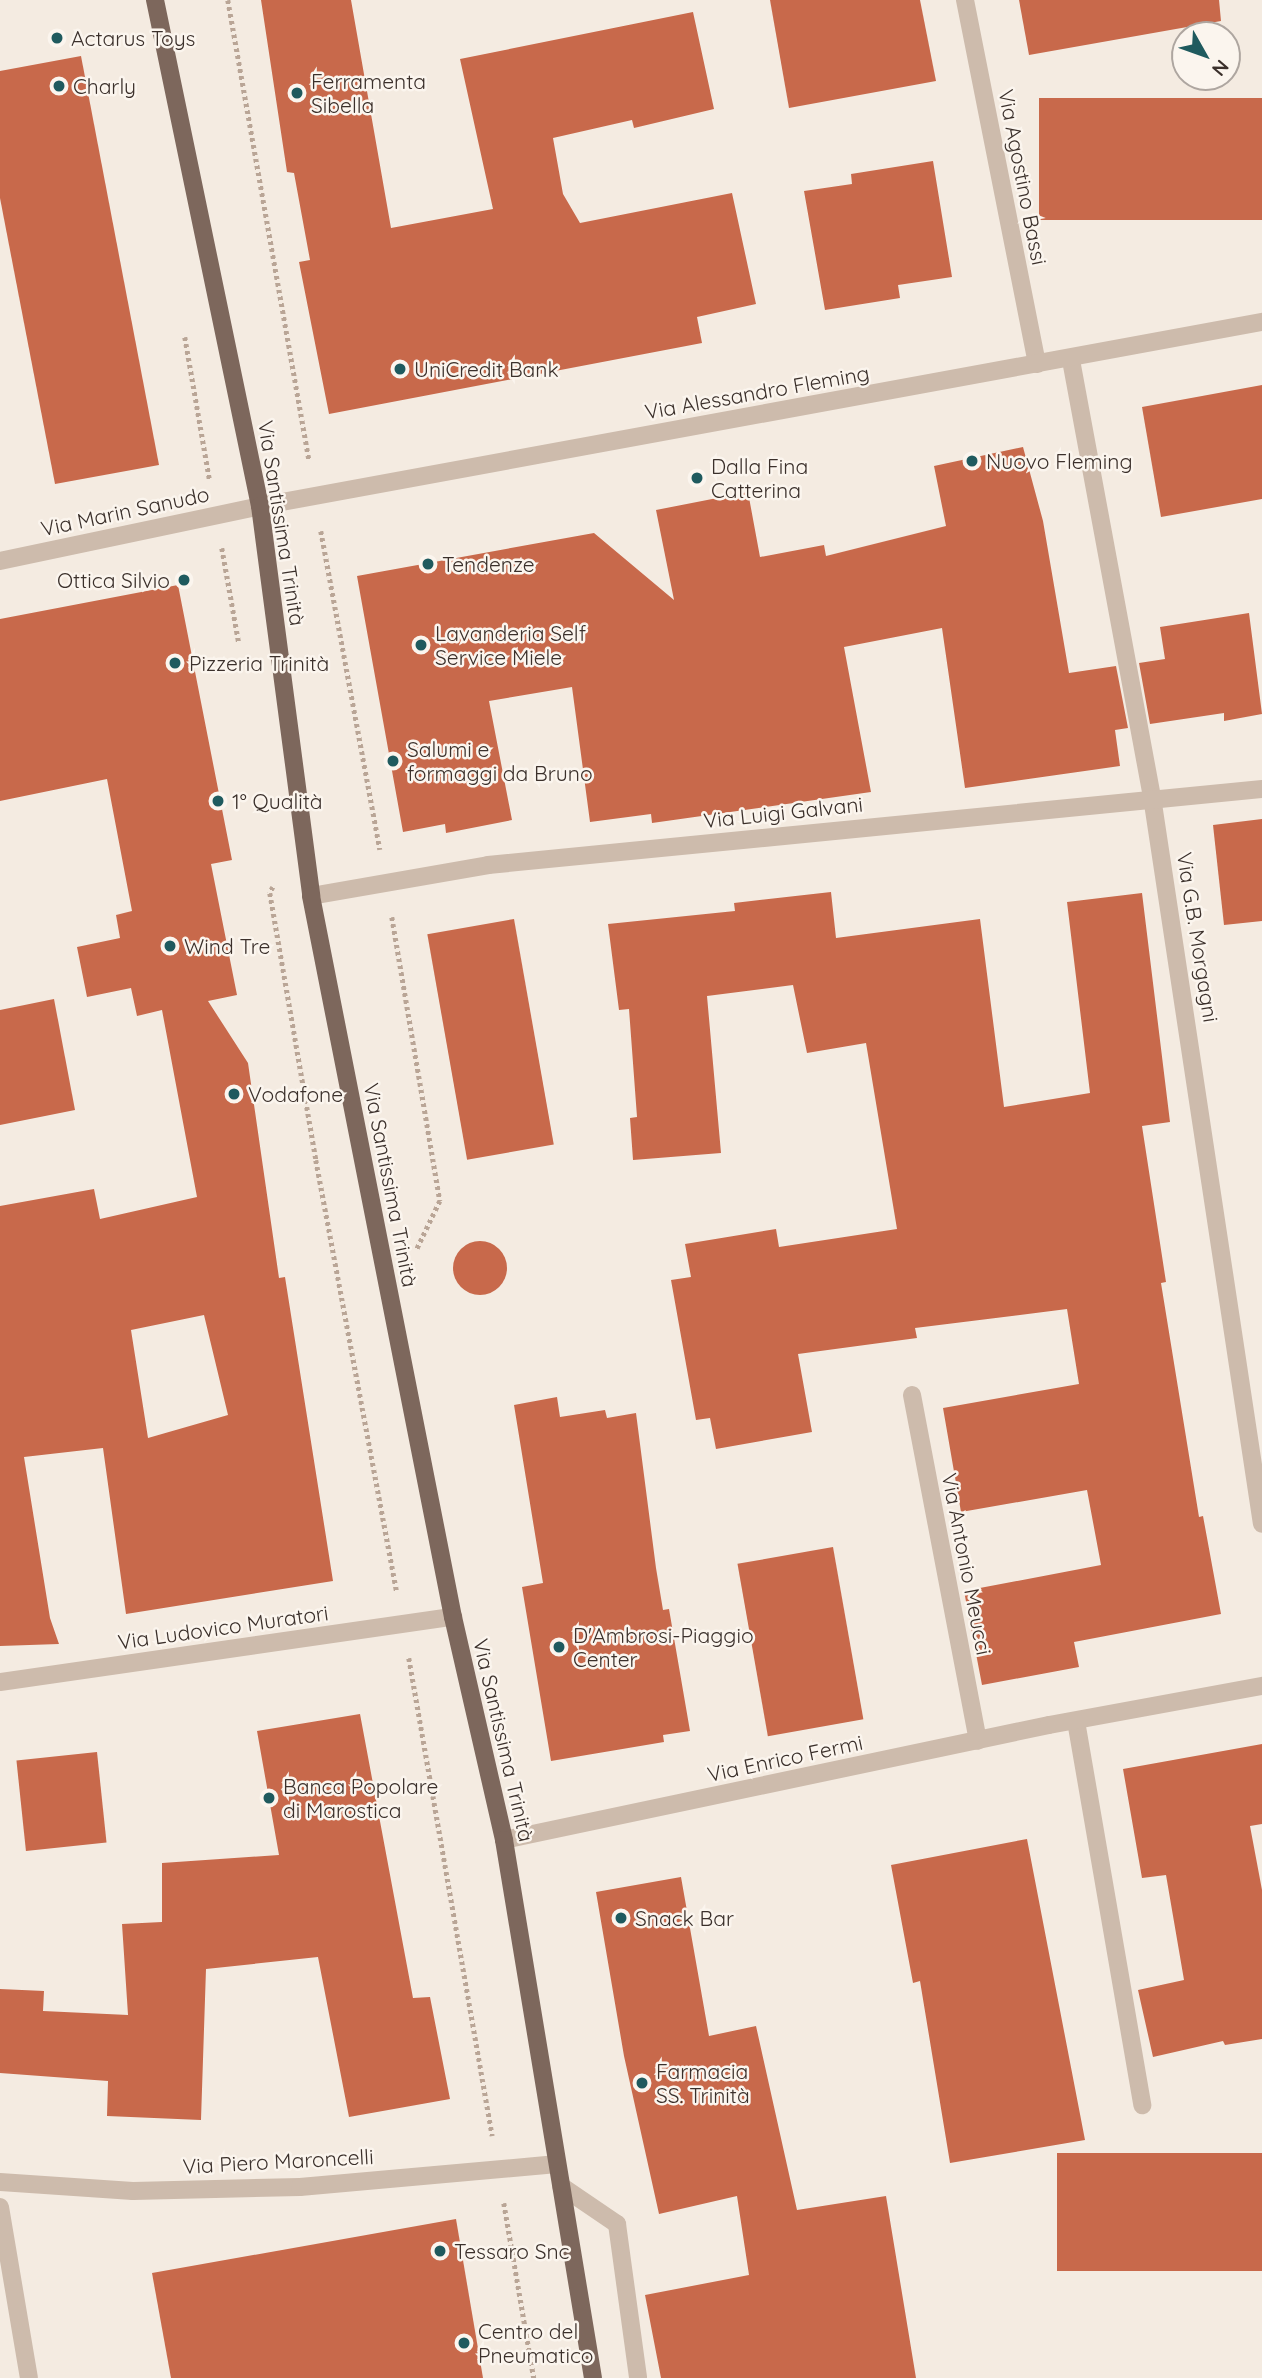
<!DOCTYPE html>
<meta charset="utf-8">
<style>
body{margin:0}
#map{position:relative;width:1262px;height:2378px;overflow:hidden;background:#f4ebe1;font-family:Quicksand,sans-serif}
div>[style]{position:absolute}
.building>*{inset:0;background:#c8694b;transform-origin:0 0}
.round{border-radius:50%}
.path>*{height:4.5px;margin-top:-2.25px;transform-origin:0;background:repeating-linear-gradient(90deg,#b9a596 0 3.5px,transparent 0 7px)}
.service>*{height:18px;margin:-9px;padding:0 9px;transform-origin:9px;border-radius:9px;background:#cdbbac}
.minor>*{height:18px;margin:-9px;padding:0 9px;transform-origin:9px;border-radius:9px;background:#cdbbac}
.tertiary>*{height:18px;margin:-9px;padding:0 9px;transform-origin:9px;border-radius:9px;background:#cdbbac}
.primary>*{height:18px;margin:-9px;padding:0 9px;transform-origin:9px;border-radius:9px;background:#7d675c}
.dots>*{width:19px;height:19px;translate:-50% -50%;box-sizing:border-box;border:4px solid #fbf5ee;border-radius:50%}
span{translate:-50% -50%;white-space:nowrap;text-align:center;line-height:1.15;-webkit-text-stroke:5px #fbf5ee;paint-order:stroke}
.poi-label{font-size:21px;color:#3b302b}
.left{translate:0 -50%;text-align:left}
.right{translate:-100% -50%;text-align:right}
.street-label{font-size:21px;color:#3b302b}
.north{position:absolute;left:1171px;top:21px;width:70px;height:70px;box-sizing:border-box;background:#fbf5ee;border:2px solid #aea6a0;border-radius:50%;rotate:130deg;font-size:19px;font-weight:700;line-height:28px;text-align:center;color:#3b302b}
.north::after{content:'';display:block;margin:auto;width:24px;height:32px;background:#1f5a5e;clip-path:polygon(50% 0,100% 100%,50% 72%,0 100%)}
</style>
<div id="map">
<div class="building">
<div style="clip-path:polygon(261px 0,351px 0,391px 228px,493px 209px,460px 59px,693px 12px,714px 109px,634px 128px,632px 120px,553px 138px,563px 194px,580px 223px,732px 193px,756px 304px,697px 317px,702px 343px,329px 414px,299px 262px,310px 260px,294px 173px,287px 172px)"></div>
<div style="clip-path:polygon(770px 0,920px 0,936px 81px,789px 108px)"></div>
<div style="clip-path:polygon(1019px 0,1219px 0,1221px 21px,1029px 55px)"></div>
<div style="clip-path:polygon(81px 56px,159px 465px,55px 484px,0 198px,0 71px)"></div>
<div style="left:1262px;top:98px;width:122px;height:223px;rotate:90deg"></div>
<div style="clip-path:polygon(933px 161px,952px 277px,898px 285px,900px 298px,825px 310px,804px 191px,852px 184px,851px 174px)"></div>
<div style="clip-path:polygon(1262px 385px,1262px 499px,1161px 517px,1142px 407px)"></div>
<div style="clip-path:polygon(1023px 447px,1043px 521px,1069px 673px,1116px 666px,1128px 728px,1115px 730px,1120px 766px,965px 788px,942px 628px,844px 647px,871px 792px,652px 823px,651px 814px,590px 822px,572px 687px,489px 701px,512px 820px,446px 833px,445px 824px,403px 832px,357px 576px,594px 533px,674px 600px,656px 510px,748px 492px,760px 557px,824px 545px,826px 556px,946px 526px,934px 466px)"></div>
<div style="clip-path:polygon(evenodd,178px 585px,232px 860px,211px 864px,237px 995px,208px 1001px,248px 1063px,279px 1278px,285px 1277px,333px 1581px,126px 1614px,103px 1448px,24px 1457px,50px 1618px,59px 1644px,0 1646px,0 1206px,94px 1189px,100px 1219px,197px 1197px,162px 1010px,137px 1016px,131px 988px,87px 997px,77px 947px,120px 938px,116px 915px,132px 911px,107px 779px,0 801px,0 619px,178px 585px,204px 1315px,228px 1415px,148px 1438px,131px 1330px,204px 1315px)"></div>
<div style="clip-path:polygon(1249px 613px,1262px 714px,1224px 721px,1224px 713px,1150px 724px,1139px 663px,1165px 659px,1160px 627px)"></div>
<div style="clip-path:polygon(1262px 819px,1262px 921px,1224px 925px,1213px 825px)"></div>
<div style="clip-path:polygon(831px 892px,836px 938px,980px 919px,1004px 1107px,1090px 1093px,1067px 902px,1142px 893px,1170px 1122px,1142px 1126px,1166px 1282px,1161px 1283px,1199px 1517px,1203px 1516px,1221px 1614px,1074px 1642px,1079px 1667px,982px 1685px,964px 1591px,1101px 1565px,1087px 1490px,961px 1512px,943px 1408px,1079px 1384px,1067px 1309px,915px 1328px,917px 1338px,798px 1354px,812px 1432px,716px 1449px,710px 1418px,696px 1420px,671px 1280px,691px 1277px,685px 1244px,776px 1229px,779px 1247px,897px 1229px,866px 1043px,807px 1053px,793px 985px,707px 996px,721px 1153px,633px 1160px,630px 1118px,637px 1117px,629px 1009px,619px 1010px,608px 924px,735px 911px,734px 903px)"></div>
<div style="left:514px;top:919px;width:229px;height:88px;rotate:80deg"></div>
<div style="clip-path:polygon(54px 999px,75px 1110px,0 1125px,0 1010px)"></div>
<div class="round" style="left:453px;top:1241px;width:54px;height:54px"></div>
<div style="clip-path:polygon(557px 1397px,560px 1417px,605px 1410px,607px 1418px,636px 1413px,656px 1568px,663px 1610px,669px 1609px,690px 1731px,663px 1735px,664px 1742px,551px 1761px,522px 1587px,543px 1583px,514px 1405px)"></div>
<div style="left:833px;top:1547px;width:175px;height:97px;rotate:80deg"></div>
<div style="clip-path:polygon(360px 1714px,413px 1998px,430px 1997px,450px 2099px,349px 2117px,318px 1957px,206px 1969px,201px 2120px,107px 2116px,108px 2081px,0 2073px,0 1989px,44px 1991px,43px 2011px,128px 2015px,122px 1924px,162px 1922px,162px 1863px,279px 1855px,257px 1731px)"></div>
<div style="clip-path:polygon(1262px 1744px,1262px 1824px,1250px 1826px,1262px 1890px,1262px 2039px,1225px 2045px,1223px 2041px,1153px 2057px,1138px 1990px,1184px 1980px,1166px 1875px,1142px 1878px,1123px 1769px)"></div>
<div style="left:97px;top:1752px;width:91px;height:81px;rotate:84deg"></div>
<div style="clip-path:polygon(1027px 1839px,1085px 2140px,950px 2163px,920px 1981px,913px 1983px,891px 1865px)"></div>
<div style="clip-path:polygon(681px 1877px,709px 2036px,756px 2026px,797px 2210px,886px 2196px,916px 2378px,661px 2378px,645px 2295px,749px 2275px,737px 2196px,659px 2214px,624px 2056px,596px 1892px)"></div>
<div style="left:1262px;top:2153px;width:118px;height:205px;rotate:90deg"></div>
<div style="clip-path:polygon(456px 2219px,483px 2378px,171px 2378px,152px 2273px)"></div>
</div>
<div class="path">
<div style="left:228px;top:0;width:468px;rotate:80deg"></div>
<div style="left:185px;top:337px;width:146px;rotate:80.2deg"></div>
<div style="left:321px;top:531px;width:324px;rotate:79.5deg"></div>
<div style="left:222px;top:548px;width:97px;rotate:79.9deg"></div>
<div style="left:273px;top:887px;width:7px;rotate:117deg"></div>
<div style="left:270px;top:893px;width:271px;rotate:80.2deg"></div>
<div style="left:316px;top:1160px;width:439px;rotate:79.4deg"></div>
<div style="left:392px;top:917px;width:288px;rotate:80.4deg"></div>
<div style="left:440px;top:1201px;width:53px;rotate:115.6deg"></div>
<div style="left:409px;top:1658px;width:485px;rotate:80.1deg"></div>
<div style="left:504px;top:2203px;width:178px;rotate:80.3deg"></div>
</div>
<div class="service">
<div style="left:561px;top:2186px;width:68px;rotate:34.2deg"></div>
<div style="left:617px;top:2224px;width:155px;rotate:82.2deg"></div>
</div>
<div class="minor">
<div style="left:965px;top:0;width:371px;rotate:78.8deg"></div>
<div style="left:1071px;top:360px;width:444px;rotate:79.5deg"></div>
<div style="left:1152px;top:797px;width:735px;rotate:81.4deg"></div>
<div style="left:260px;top:506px;width:1019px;rotate:-10.41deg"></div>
<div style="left:311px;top:896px;width:180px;rotate:-9.9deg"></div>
<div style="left:488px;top:865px;width:778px;rotate:-5.61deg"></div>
<div style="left:912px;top:1395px;width:352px;rotate:79.2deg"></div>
<div style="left:0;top:1682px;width:458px;rotate:-8.2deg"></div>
<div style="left:1076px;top:1721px;width:390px;rotate:80.2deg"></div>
<div style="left:504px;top:1840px;width:557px;rotate:-11.92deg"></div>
<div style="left:1049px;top:1725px;width:217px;rotate:-10.4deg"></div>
<div style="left:0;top:2182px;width:133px;rotate:3.9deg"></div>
<div style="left:133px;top:2191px;width:167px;rotate:-1.4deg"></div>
<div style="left:300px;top:2187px;width:258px;rotate:-5.1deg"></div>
<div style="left:0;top:2207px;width:173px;rotate:80.4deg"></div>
</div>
<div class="tertiary">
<div style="left:0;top:561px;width:266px;rotate:-11.9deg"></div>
</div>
<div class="primary">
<div style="left:155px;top:0;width:517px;rotate:78.28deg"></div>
<div style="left:260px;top:506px;width:393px;rotate:82.5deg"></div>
<div style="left:311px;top:896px;width:735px;rotate:78.86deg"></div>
<div style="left:453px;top:1617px;width:229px;rotate:77.1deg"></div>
<div style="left:504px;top:1840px;width:545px;rotate:80.61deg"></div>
</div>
<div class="dots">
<div style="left:57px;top:38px;background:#1f5a5e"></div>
<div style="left:59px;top:86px;background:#1f5a5e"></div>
<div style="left:297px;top:93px;background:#1f5a5e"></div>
<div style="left:400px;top:369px;background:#1f5a5e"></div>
<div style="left:972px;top:461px;background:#1f5a5e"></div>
<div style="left:697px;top:478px;background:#1f5a5e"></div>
<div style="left:428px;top:564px;background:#1f5a5e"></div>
<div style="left:184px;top:580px;background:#1f5a5e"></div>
<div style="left:421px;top:645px;background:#1f5a5e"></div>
<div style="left:175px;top:663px;background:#1f5a5e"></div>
<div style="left:393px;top:761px;background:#1f5a5e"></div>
<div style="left:218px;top:801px;background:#1f5a5e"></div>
<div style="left:170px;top:946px;background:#1f5a5e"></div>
<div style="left:234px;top:1094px;background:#1f5a5e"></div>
<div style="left:559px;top:1647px;background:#1f5a5e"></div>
<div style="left:269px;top:1798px;background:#1f5a5e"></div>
<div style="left:621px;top:1918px;background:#1f5a5e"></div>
<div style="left:642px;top:2083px;background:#1f5a5e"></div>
<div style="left:440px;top:2251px;background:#1f5a5e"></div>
<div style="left:464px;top:2343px;background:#1f5a5e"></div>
</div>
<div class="poi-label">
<span class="left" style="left:71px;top:38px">Actarus Toys</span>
<span class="left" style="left:311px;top:93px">Ferramenta<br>Sibella</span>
<span class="left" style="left:73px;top:86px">Charly</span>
<span class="left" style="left:414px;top:369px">UniCredit Bank</span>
<span class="left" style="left:986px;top:461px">Nuovo Fleming</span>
<span class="left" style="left:711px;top:478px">Dalla Fina<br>Catterina</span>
<span class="left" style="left:442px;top:564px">Tendenze</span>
<span class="right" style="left:170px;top:580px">Ottica Silvio</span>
<span class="left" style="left:435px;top:645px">Lavanderia Self<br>Service Miele</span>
<span class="left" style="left:189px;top:663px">Pizzeria Trinità</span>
<span class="left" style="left:407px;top:761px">Salumi e<br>formaggi da Bruno</span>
<span class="left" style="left:232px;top:801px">1° Qualità</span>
<span class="left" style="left:184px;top:946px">Wind Tre</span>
<span class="left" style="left:248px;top:1094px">Vodafone</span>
<span class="left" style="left:573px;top:1647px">D'Ambrosi-Piaggio<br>Center</span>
<span class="left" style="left:283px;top:1798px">Banca Popolare<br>di Marostica</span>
<span class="left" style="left:635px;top:1918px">Snack Bar</span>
<span class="left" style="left:656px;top:2083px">Farmacia<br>SS. Trinità</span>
<span class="left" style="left:454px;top:2251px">Tessaro Snc</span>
<span class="left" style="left:478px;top:2343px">Centro del<br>Pneumatico</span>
</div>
<div class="street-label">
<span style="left:1023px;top:177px;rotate:79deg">Via Agostino Bassi</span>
<span style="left:757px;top:392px;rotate:-10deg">Via Alessandro Fleming</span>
<span style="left:125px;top:511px;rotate:-12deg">Via Marin Sanudo</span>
<span style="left:282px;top:523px;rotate:81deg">Via Santissima Trinità</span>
<span style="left:783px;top:812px;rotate:-6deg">Via Luigi Galvani</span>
<span style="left:1198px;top:937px;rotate:81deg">Via G.B. Morgagni</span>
<span style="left:391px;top:1185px;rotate:79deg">Via Santissima Trinità</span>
<span style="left:967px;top:1564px;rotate:79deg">Via Antonio Meucci</span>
<span style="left:223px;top:1627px;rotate:-8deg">Via Ludovico Muratori</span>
<span style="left:504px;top:1740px;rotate:77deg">Via Santissima Trinità</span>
<span style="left:785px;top:1758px;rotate:-12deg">Via Enrico Fermi</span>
<span style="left:278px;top:2161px;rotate:-3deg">Via Piero Maroncelli</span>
</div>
<div class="north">N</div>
</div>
